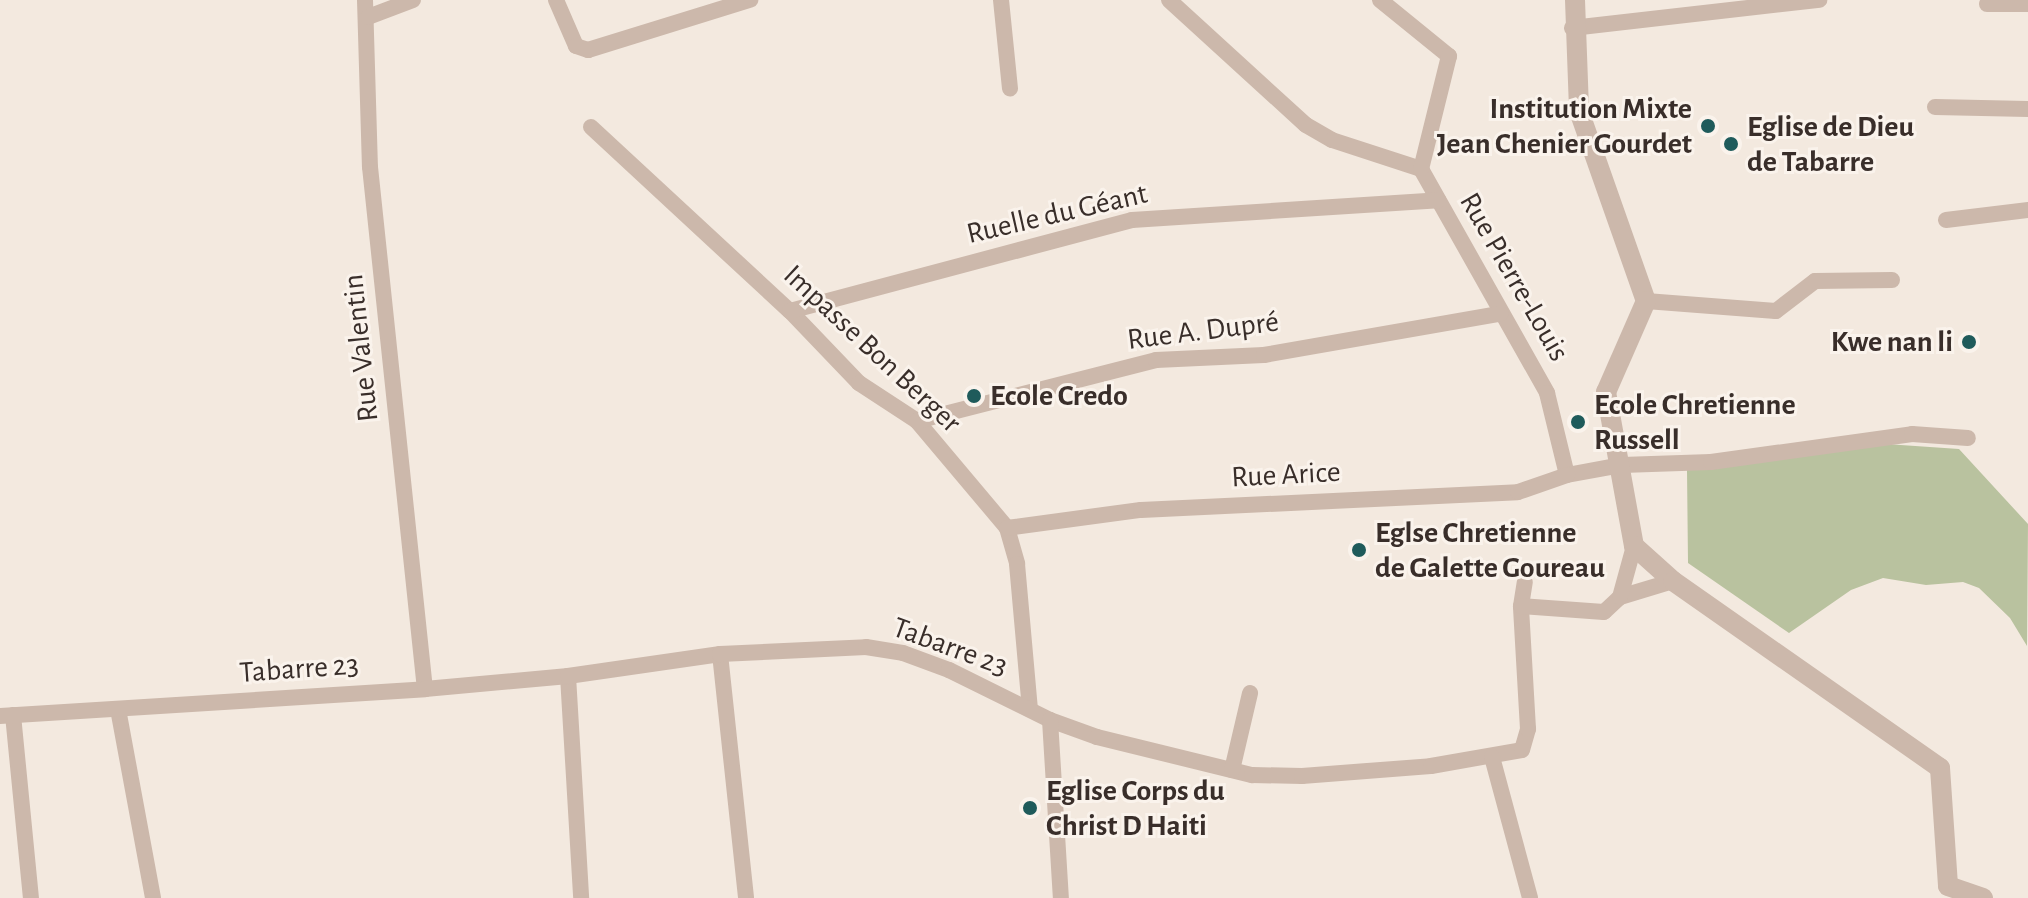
<!DOCTYPE html>
<meta charset="utf-8">
<style>
body{margin:0}
#map{position:relative;width:2028px;height:898px;overflow:hidden;background:#f3e9df;font-family:"Alegreya Sans",sans-serif}
div>[style]{position:absolute}
.green>*{inset:0;background:#b9c29f}
.minor>*{height:16px;margin:-8px;padding:0 8px;transform-origin:8px;border-radius:8px;background:#ccb8ab}
.tertiary>*{height:20px;margin:-10px;padding:0 10px;transform-origin:10px;border-radius:10px;background:#ccb8ab}
.dots>*{width:22px;height:22px;translate:-50% -50%;box-sizing:border-box;border:4px solid #faf3ec;border-radius:50%}
span{translate:-50% -50%;white-space:nowrap;text-align:center;line-height:1.15;-webkit-text-stroke:6px #faf3ec;paint-order:stroke}
.poi-label{font-size:30px;color:#392e2a;font-weight:700}
.right{translate:-100% -50%;text-align:right}
.left{translate:0 -50%;text-align:left}
.street-label{font-size:30px;color:#392e2a}
</style>
<div id="map">
<div class="green">
<div style="clip-path:polygon(1886px 444px,1959px 449px,2028px 524px,2027px 646px,2010px 618px,1979px 588px,1963px 582px,1926px 585px,1883px 578px,1851px 590px,1789px 633px,1688px 563px,1687px 470px)"></div>
</div>
<div class="minor">
<div style="left:365px;top:0;width:167px;rotate:88.3deg"></div>
<div style="left:370px;top:167px;width:525px;rotate:83.99deg"></div>
<div style="left:556px;top:0;width:50px;rotate:66.5deg"></div>
<div style="left:576px;top:46px;width:13px;rotate:18deg"></div>
<div style="left:588px;top:50px;width:170px;rotate:-17.2deg"></div>
<div style="left:1001px;top:0;width:89px;rotate:84.2deg"></div>
<div style="left:1169px;top:0;width:185px;rotate:42.4deg"></div>
<div style="left:1306px;top:125px;width:30px;rotate:30deg"></div>
<div style="left:1332px;top:140px;width:94px;rotate:18deg"></div>
<div style="left:1421px;top:169px;width:257px;rotate:60.6deg"></div>
<div style="left:1547px;top:393px;width:84px;rotate:76.3deg"></div>
<div style="left:1567px;top:475px;width:56px;rotate:-10.3deg"></div>
<div style="left:1622px;top:465px;width:89px;rotate:-1.9deg"></div>
<div style="left:1711px;top:462px;width:203px;rotate:-7.9deg"></div>
<div style="left:1912px;top:434px;width:56px;rotate:4.1deg"></div>
<div style="left:1380px;top:0;width:89px;rotate:39.1deg"></div>
<div style="left:1449px;top:56px;width:116px;rotate:103.9deg"></div>
<div style="left:1987px;top:4px;width:41px"></div>
<div style="left:368px;top:17px;width:48px;rotate:-20.7deg"></div>
<div style="left:1572px;top:28px;width:249px;rotate:-6.5deg"></div>
<div style="left:1935px;top:107px;width:93px;rotate:1.2deg"></div>
<div style="left:591px;top:127px;width:271px;rotate:42.8deg"></div>
<div style="left:790px;top:311px;width:100px;rotate:46.2deg"></div>
<div style="left:859px;top:383px;width:69px;rotate:33.2deg"></div>
<div style="left:917px;top:421px;width:140px;rotate:49.9deg"></div>
<div style="left:1007px;top:528px;width:37px;rotate:74deg"></div>
<div style="left:1017px;top:564px;width:146px;rotate:84.9deg"></div>
<div style="left:1946px;top:220px;width:83px;rotate:-7deg"></div>
<div style="left:1646px;top:301px;width:130px;rotate:4.4deg"></div>
<div style="left:1776px;top:311px;width:49px;rotate:-37.6deg"></div>
<div style="left:1815px;top:281px;width:77px;rotate:-0.7deg"></div>
<div style="left:790px;top:311px;width:354px;rotate:-14.9deg"></div>
<div style="left:1132px;top:220px;width:307px;rotate:-3.7deg"></div>
<div style="left:917px;top:421px;width:247px;rotate:-14.3deg"></div>
<div style="left:1156px;top:360px;width:108px;rotate:-2.7deg"></div>
<div style="left:1264px;top:355px;width:240px;rotate:-9.9deg"></div>
<div style="left:1007px;top:528px;width:135px;rotate:-7.7deg"></div>
<div style="left:1141px;top:510px;width:377px;rotate:-2.7deg"></div>
<div style="left:1518px;top:492px;width:52px;rotate:-19.1deg"></div>
<div style="left:1620px;top:597px;width:55px;rotate:-16.8deg"></div>
<div style="left:1521px;top:606px;width:24px;rotate:-81deg"></div>
<div style="left:720px;top:654px;width:245px;rotate:83.9deg"></div>
<div style="left:568px;top:676px;width:222px;rotate:86.6deg"></div>
<div style="left:118px;top:709px;width:192px;rotate:79.5deg"></div>
<div style="left:13px;top:715px;width:184px;rotate:84.4deg"></div>
<div style="left:0;top:716px;width:426px;rotate:-3.6deg"></div>
<div style="left:425px;top:689px;width:144px;rotate:-5.2deg"></div>
<div style="left:568px;top:676px;width:154px;rotate:-8.2deg"></div>
<div style="left:720px;top:654px;width:146px;rotate:-2.7deg"></div>
<div style="left:866px;top:647px;width:37px;rotate:9deg"></div>
<div style="left:903px;top:653px;width:49px;rotate:20.3deg"></div>
<div style="left:949px;top:670px;width:113px;rotate:26.3deg"></div>
<div style="left:1050px;top:720px;width:50px;rotate:19.9deg"></div>
<div style="left:1097px;top:737px;width:160px;rotate:13.8deg"></div>
<div style="left:1252px;top:775px;width:50px;rotate:1.1deg"></div>
<div style="left:1302px;top:776px;width:129px;rotate:-4.4deg"></div>
<div style="left:1431px;top:766px;width:92px;rotate:-10deg"></div>
<div style="left:1522px;top:750px;width:22px;rotate:-74deg"></div>
<div style="left:1528px;top:729px;width:123px;rotate:-93.3deg"></div>
<div style="left:1521px;top:606px;width:83px;rotate:4.1deg"></div>
<div style="left:1604px;top:612px;width:22px;rotate:-43deg"></div>
<div style="left:1620px;top:597px;width:53px;rotate:-74.6deg"></div>
<div style="left:1050px;top:720px;width:178px;rotate:86.5deg"></div>
<div style="left:1492px;top:757px;width:146px;rotate:74.9deg"></div>
<div style="left:1232px;top:770px;width:79px;rotate:-76.8deg"></div>
</div>
<div class="tertiary">
<div style="left:1575px;top:0;width:111px;rotate:87.9deg"></div>
<div style="left:1579px;top:111px;width:201px;rotate:70.6deg"></div>
<div style="left:1646px;top:301px;width:99px;rotate:113.7deg"></div>
<div style="left:1606px;top:392px;width:157px;rotate:79.7deg"></div>
<div style="left:1634px;top:546px;width:52px;rotate:41.9deg"></div>
<div style="left:1673px;top:581px;width:326px;rotate:35deg"></div>
<div style="left:1940px;top:768px;width:118px;rotate:86.1deg"></div>
<div style="left:1948px;top:886px;width:37px;rotate:19deg"></div>
</div>
<div class="dots">
<div style="left:1708px;top:126px;background:#1f5b5b"></div>
<div style="left:1731px;top:144px;background:#1f5b5b"></div>
<div style="left:1969px;top:342px;background:#1f5b5b"></div>
<div style="left:974px;top:396px;background:#1f5b5b"></div>
<div style="left:1578px;top:422px;background:#1f5b5b"></div>
<div style="left:1359px;top:550px;background:#1f5b5b"></div>
<div style="left:1030px;top:808px;background:#1f5b5b"></div>
</div>
<div class="poi-label">
<span class="right" style="left:1692px;top:126px">Institution Mixte<br>Jean Chenier Gourdet</span>
<span class="left" style="left:1747px;top:144px">Eglise de Dieu<br>de Tabarre</span>
<span class="right" style="left:1953px;top:342px">Kwe nan li</span>
<span class="left" style="left:990px;top:396px">Ecole Credo</span>
<span class="left" style="left:1594px;top:422px">Ecole Chretienne<br>Russell</span>
<span class="left" style="left:1375px;top:550px">Eglse Chretienne<br>de Galette Goureau</span>
<span class="left" style="left:1046px;top:808px">Eglise Corps du<br>Christ D Haiti</span>
</div>
<div class="street-label">
<span style="left:1057px;top:214px;rotate:-13deg">Ruelle du Géant</span>
<span style="left:1514px;top:277px;rotate:60deg">Rue Pierre-Louis</span>
<span style="left:1203px;top:331px;rotate:-7deg">Rue A. Dupré</span>
<span style="left:361px;top:348px;rotate:-96deg">Rue Valentin</span>
<span style="left:872px;top:349px;rotate:43deg">Impasse Bon Berger</span>
<span style="left:1286px;top:475px;rotate:-3deg">Rue Arice</span>
<span style="left:950px;top:647px;rotate:20deg">Tabarre 23</span>
<span style="left:299px;top:669px;rotate:-4deg">Tabarre 23</span>
</div>
</div>
